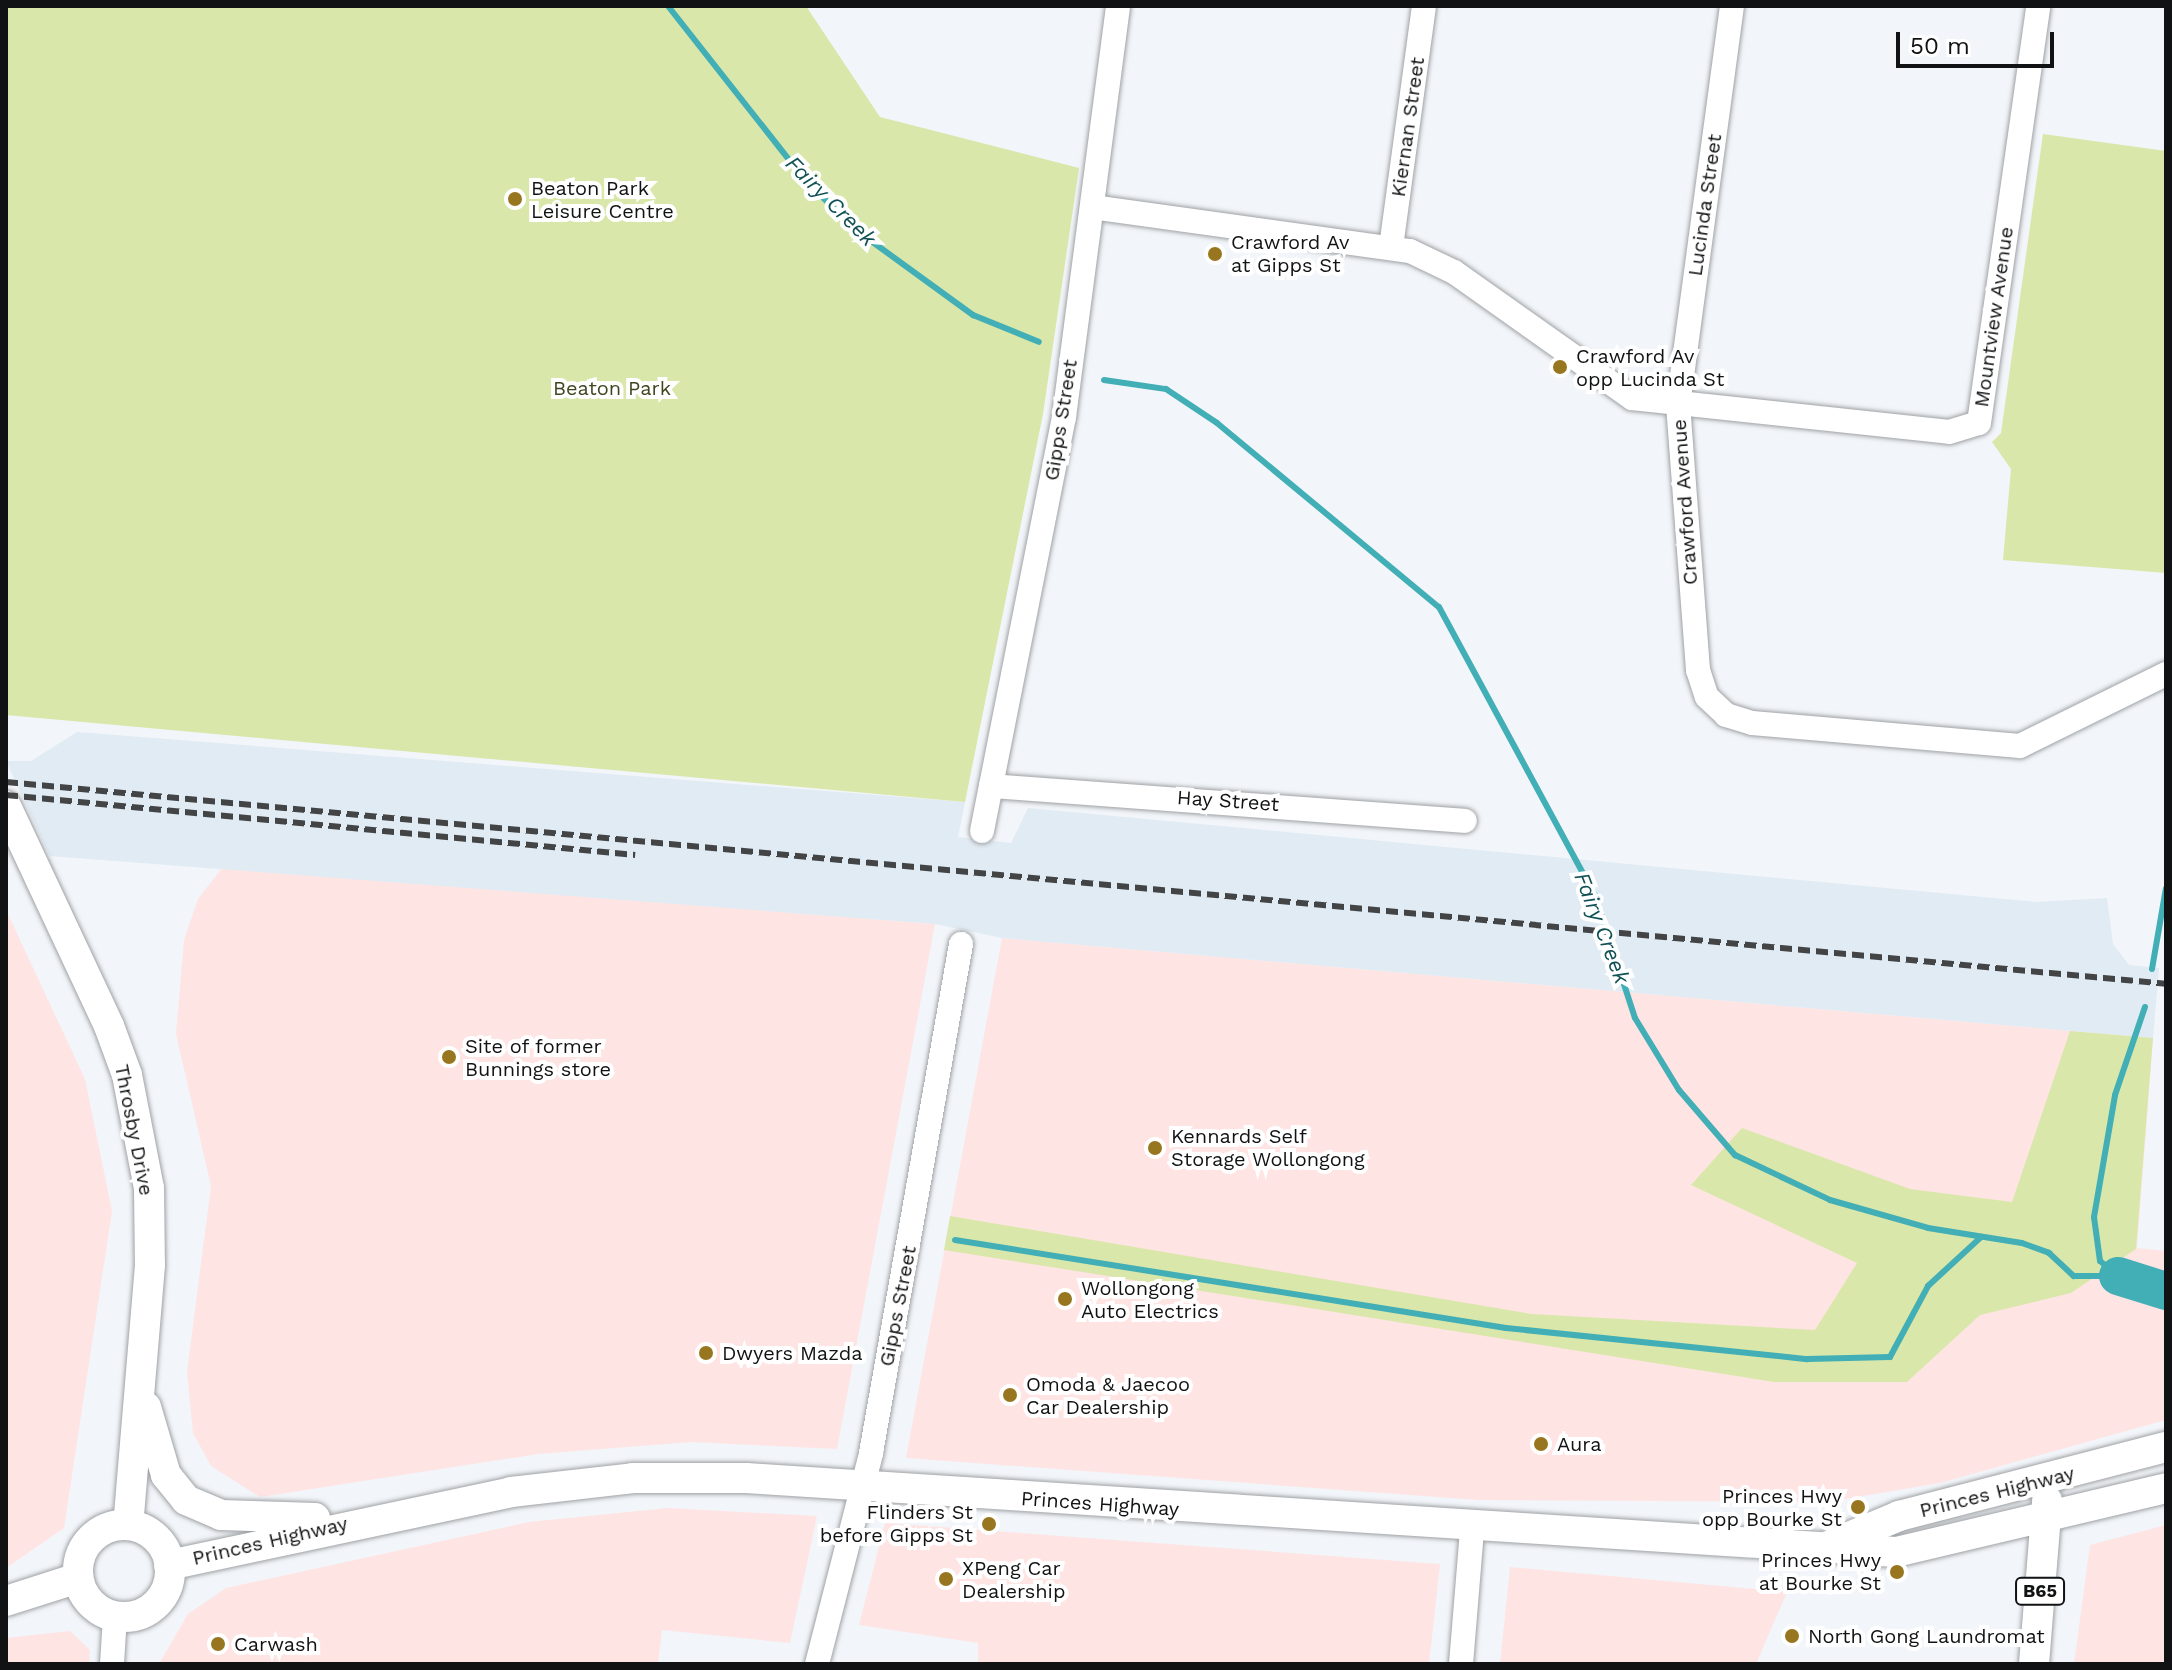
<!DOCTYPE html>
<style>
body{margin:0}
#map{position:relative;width:2172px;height:1670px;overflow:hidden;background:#f2f5f9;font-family:"Work Sans",sans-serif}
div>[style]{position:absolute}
.commercial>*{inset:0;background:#ffe4e4}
.built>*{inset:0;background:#e1ebf3}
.green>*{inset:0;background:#dae7aa}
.stream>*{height:6px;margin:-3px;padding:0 3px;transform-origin:3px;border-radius:3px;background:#42aeb6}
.river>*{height:38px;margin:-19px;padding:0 19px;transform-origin:19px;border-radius:19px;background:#42aeb6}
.roads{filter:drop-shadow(0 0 2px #9fa2a5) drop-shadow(0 0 2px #9fa2a5)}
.minor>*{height:24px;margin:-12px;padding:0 12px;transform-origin:12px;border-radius:12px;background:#fff}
.major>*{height:30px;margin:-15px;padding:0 15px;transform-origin:15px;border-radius:15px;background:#fff}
.major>.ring{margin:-15px;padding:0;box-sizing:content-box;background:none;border:30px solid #fff;border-radius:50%}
.rail>*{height:6px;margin-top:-3px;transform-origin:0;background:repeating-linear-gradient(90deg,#434446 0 12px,transparent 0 18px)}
.dots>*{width:22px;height:22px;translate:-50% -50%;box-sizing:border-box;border:4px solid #fff;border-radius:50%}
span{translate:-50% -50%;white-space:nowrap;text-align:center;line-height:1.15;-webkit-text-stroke:8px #fff;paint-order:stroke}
.shield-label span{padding:2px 6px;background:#fff;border:2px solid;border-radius:6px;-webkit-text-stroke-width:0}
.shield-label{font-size:18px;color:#111213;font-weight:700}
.street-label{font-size:20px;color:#111213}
.poi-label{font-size:20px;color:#111213}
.left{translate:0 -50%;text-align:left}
.right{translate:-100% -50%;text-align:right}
.park-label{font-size:20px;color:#3f451e}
.water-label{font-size:22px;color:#115054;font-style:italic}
.frame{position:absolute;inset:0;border:8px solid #111213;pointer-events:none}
.scale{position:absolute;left:1896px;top:32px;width:158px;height:36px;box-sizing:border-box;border:4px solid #111213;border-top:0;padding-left:10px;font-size:24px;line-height:28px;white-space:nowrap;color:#111213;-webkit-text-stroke:6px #fff;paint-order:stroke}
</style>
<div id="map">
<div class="commercial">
<div style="clip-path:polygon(222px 868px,935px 924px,837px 1449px,691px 1442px,538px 1454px,260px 1497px,211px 1466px,193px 1433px,187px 1372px,211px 1186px,176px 1034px,184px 940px,198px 899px)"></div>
<div style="clip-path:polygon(6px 910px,85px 1079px,112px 1211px,64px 1528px,6px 1568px)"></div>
<div style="clip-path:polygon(1002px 938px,2153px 1038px,2137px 1248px,2166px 1251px,2166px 1420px,1940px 1483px,1827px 1502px,1478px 1500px,906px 1458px)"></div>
<div style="clip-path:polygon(668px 1508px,817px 1516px,790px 1643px,662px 1630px,658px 1664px,159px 1664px,188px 1614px,226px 1588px,529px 1522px)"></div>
<div style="clip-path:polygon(885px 1523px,1440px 1564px,1429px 1664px,978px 1664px,978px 1643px,859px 1625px)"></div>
<div style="clip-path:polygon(2166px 1525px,2166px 1664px,2074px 1664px,2090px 1545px)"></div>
<div style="clip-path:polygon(1510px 1567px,1787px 1592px,1756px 1664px,1500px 1664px)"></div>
<div style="clip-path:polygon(70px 1631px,90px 1650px,89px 1664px,6px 1664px,6px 1638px)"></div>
</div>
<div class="built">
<div style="clip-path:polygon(77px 732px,965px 802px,958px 837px,1011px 843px,1028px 808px,2036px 902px,2107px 898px,2113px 944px,2129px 965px,2159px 968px,2153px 1038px,1002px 938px,935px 924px,50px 856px,6px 761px,31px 761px)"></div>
</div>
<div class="green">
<div style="clip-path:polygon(6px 6px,806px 6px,880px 117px,1079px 168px,1043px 414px,965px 802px,6px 715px)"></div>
<div style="clip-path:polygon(2043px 134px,2166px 151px,2166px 573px,2003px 560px,2011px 469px,1992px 442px,2001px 433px)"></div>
<div style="clip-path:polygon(2070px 1031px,2153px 1038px,2136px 1249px,2071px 1293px,1980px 1315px,1907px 1382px,1774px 1382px,944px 1250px,950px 1216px,1532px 1314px,1815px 1330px,1857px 1263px,1691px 1185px,1742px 1128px,1910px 1189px,2012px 1202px)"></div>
</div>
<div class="stream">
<div style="left:668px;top:6px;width:220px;rotate:51.8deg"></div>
<div style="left:804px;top:179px;width:73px;rotate:44.4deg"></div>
<div style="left:856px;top:230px;width:145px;rotate:36deg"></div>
<div style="left:973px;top:315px;width:71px;rotate:22.2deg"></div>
<div style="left:1104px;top:380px;width:63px;rotate:8.3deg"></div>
<div style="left:1166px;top:389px;width:61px;rotate:33.7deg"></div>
<div style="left:1217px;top:423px;width:288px;rotate:39.7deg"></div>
<div style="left:1439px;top:607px;width:328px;rotate:61.6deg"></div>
<div style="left:1595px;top:895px;width:129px;rotate:72deg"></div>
<div style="left:1635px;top:1018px;width:84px;rotate:58.6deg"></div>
<div style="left:1679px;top:1090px;width:86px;rotate:49.3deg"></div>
<div style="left:1735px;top:1155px;width:105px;rotate:25.3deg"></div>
<div style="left:1830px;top:1200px;width:102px;rotate:15.9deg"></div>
<div style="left:1928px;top:1228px;width:95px;rotate:9.1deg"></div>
<div style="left:2022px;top:1243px;width:29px;rotate:20deg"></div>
<div style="left:2049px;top:1253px;width:34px;rotate:43deg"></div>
<div style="left:2074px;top:1276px;width:44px"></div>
<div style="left:2152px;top:969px;width:82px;rotate:-80.2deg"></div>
<div style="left:955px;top:1240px;width:558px;rotate:9.07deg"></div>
<div style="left:1506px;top:1328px;width:303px;rotate:5.9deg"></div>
<div style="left:1807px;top:1359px;width:83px;rotate:-1.4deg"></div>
<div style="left:1890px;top:1357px;width:81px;rotate:-61.8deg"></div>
<div style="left:1928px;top:1286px;width:71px;rotate:-42.7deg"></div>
<div style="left:2118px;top:1276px;width:23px;rotate:-140deg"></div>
<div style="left:2100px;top:1261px;width:44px;rotate:-97.8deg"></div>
<div style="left:2094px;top:1217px;width:124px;rotate:-80.2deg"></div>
<div style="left:2115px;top:1095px;width:93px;rotate:-71.2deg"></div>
</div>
<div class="river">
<div style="left:2118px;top:1276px;width:50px;rotate:17.4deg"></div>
</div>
<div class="roads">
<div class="minor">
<div style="left:1732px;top:6px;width:402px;rotate:97.7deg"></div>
<div style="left:1678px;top:404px;width:267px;rotate:85.7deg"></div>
<div style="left:1698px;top:670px;width:28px;rotate:72deg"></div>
<div style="left:1707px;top:697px;width:26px;rotate:43deg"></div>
<div style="left:1726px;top:715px;width:27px;rotate:17deg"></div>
<div style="left:1752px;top:723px;width:269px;rotate:4.9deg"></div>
<div style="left:2020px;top:746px;width:163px;rotate:-26.3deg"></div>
<div style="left:1092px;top:207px;width:321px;rotate:7.9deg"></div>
<div style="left:1410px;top:251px;width:49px;rotate:25.5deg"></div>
<div style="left:1454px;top:272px;width:218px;rotate:35.3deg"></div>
<div style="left:1632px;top:398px;width:319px;rotate:6.1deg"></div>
<div style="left:1949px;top:432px;width:31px;rotate:-17deg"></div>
<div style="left:1979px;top:423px;width:421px;rotate:-81.9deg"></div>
<div style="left:1391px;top:247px;width:243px;rotate:-82.2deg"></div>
<div style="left:991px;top:786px;width:475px;rotate:4.2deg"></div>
<div style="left:982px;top:831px;width:422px;rotate:-78.8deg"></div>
<div style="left:1064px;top:417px;width:415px;rotate:-82.5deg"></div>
<div style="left:112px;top:1664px;width:48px;rotate:-86.4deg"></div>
<div style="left:817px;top:1664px;width:218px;rotate:-75.6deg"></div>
<div style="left:871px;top:1453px;width:517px;rotate:-79.97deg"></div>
<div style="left:1461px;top:1664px;width:134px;rotate:-85.3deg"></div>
</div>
<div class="major">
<div style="left:6px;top:806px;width:243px;rotate:64.9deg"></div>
<div style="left:109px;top:1026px;width:52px;rotate:69.8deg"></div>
<div style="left:127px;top:1075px;width:115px;rotate:79deg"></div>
<div style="left:149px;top:1188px;width:77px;rotate:89.3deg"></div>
<div style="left:150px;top:1265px;width:261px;rotate:94.8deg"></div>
<div style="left:146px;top:1407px;width:71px;rotate:73.6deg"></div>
<div style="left:166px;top:1475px;width:32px;rotate:51deg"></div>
<div style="left:186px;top:1500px;width:38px;rotate:23deg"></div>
<div style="left:221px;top:1515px;width:94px;rotate:1.8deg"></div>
<div class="ring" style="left:78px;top:1525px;width:62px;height:62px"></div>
<div style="left:1832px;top:1544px;width:73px;rotate:-22.7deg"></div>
<div style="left:1899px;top:1516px;width:276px;rotate:-14.5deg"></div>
<div style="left:169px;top:1565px;width:350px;rotate:-12deg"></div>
<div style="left:511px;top:1492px;width:123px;rotate:-6.5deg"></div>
<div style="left:633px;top:1478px;width:113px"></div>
<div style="left:746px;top:1478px;width:1152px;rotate:3.68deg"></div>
<div style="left:1896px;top:1552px;width:277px;rotate:-13.3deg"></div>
<div style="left:6px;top:1601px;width:76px;rotate:-17.7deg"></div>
<div style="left:2034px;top:1664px;width:164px;rotate:-85.4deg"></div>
</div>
</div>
<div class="rail">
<div style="left:6px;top:782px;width:2169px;rotate:5.34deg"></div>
<div style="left:6px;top:795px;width:632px;rotate:5.45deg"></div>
</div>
<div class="dots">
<div style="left:515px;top:199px;background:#98761f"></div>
<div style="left:1215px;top:254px;background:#98761f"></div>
<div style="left:1560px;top:367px;background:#98761f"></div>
<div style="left:449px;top:1057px;background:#98761f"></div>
<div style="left:1155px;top:1148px;background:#98761f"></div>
<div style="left:1065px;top:1299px;background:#98761f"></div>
<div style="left:706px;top:1353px;background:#98761f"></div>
<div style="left:1010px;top:1395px;background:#98761f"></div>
<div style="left:1541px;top:1444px;background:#98761f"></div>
<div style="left:1858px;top:1507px;background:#98761f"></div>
<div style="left:989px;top:1524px;background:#98761f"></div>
<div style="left:1897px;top:1572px;background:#98761f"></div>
<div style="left:946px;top:1579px;background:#98761f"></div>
<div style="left:1792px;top:1636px;background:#98761f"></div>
<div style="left:218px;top:1644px;background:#98761f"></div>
</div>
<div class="shield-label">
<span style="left:2040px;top:1591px">B65</span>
</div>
<div class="street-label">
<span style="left:1408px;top:127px;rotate:-82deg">Kiernan Street</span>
<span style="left:1705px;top:205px;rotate:-82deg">Lucinda Street</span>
<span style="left:1994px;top:317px;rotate:-82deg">Mountview Avenue</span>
<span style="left:1061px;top:420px;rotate:-81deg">Gipps Street</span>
<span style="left:1685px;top:502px;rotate:-94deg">Crawford Avenue</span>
<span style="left:1228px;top:801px;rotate:4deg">Hay Street</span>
<span style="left:134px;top:1130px;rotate:79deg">Throsby Drive</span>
<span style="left:898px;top:1306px;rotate:-79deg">Gipps Street</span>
<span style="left:1997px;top:1492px;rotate:-14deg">Princes Highway</span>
<span style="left:1100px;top:1504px;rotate:4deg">Princes Highway</span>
<span style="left:270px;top:1541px;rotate:-13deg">Princes Highway</span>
</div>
<div class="poi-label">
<span class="left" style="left:531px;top:200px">Beaton Park<br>Leisure Centre</span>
<span class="left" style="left:1231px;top:254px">Crawford Av<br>at Gipps St</span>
<span class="left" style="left:1576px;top:368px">Crawford Av<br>opp Lucinda St</span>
<span class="left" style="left:465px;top:1058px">Site of former<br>Bunnings store</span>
<span class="left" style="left:1171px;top:1148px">Kennards Self<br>Storage Wollongong</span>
<span class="left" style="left:1081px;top:1300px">Wollongong<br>Auto Electrics</span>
<span class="left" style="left:722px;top:1353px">Dwyers Mazda</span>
<span class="left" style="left:1026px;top:1396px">Omoda &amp; Jaecoo<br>Car Dealership</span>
<span class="left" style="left:1557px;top:1444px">Aura</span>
<span class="right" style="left:1842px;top:1508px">Princes Hwy<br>opp Bourke St</span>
<span class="right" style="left:973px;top:1524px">Flinders St<br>before Gipps St</span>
<span class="right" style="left:1881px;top:1572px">Princes Hwy<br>at Bourke St</span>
<span class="left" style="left:962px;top:1580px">XPeng Car<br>Dealership</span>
<span class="left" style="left:1808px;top:1636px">North Gong Laundromat</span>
<span class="left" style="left:234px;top:1644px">Carwash</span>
</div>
<div class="park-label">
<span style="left:612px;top:388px">Beaton Park</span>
</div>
<div class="water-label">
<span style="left:831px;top:201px;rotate:45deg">Fairy Creek</span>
<span style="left:1602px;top:928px;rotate:69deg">Fairy Creek</span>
</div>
<div class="frame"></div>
<div class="scale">50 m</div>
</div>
